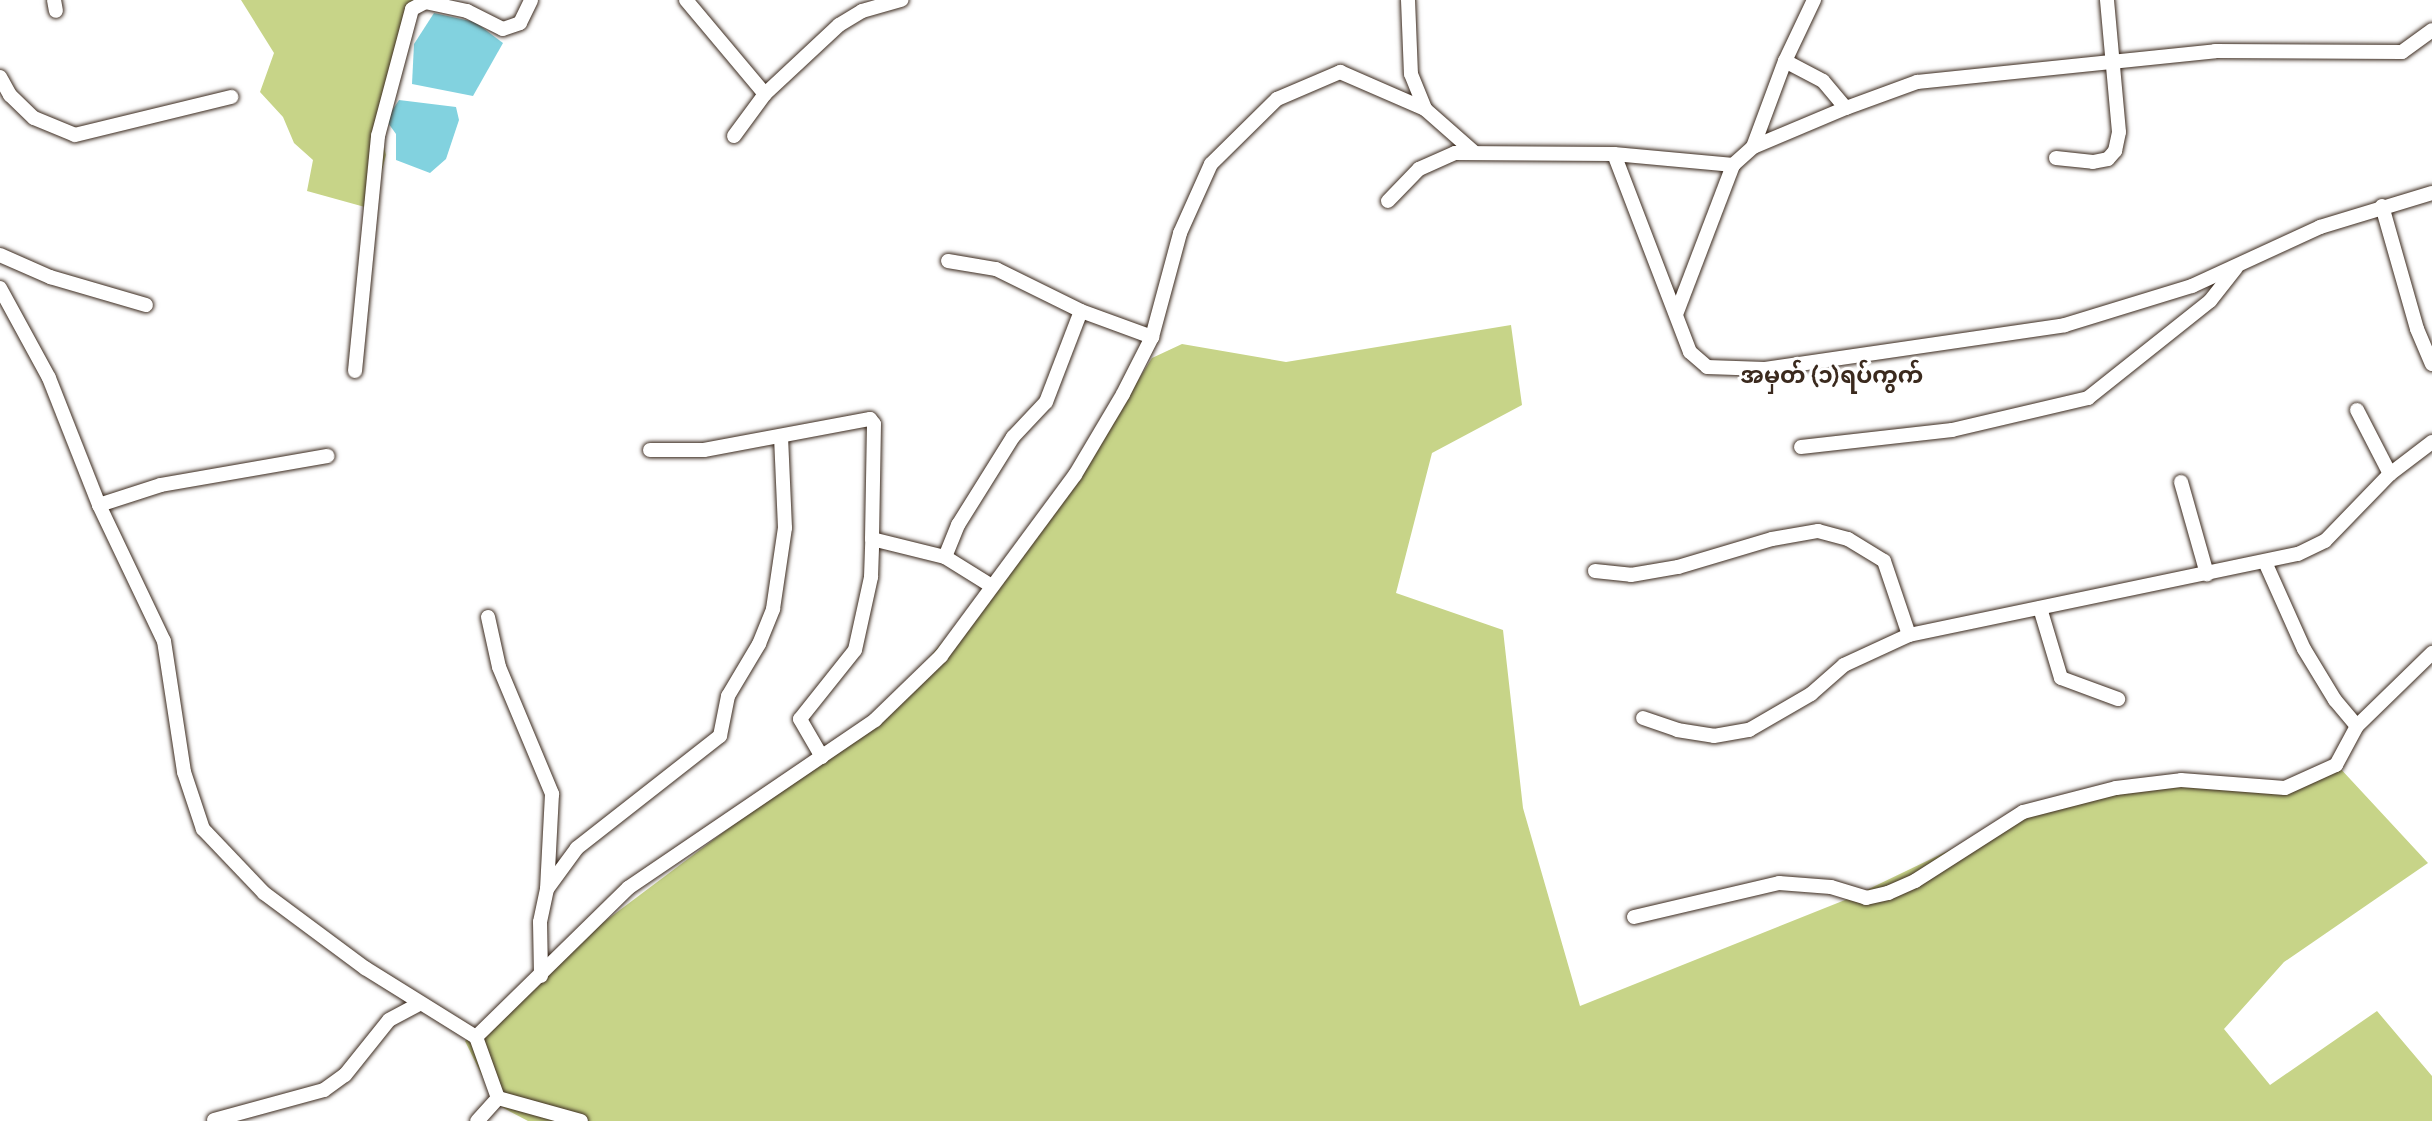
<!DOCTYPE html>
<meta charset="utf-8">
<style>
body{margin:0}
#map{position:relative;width:2432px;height:1121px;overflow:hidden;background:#fff;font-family:Pangolin,"Noto Sans Myanmar",sans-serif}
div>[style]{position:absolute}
.green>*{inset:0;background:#c7d488}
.water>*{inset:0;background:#82d2df}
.roads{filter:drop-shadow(0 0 2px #3b2a1e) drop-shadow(0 0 2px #3b2a1e)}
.minor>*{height:14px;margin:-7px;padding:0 7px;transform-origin:7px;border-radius:7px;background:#fff}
span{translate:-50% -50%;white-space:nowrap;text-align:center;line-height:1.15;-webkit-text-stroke:6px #fff;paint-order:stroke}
.quarter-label{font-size:23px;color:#3b2a1e;font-weight:700}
</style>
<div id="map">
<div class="green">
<div style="clip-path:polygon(426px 0,398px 46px,377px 119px,386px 155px,372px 209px,307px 191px,313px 160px,294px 143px,283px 117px,260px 92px,274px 53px,241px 0)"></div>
<div style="clip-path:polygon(1511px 325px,1522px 405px,1432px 453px,1396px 593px,1503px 630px,1523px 808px,1580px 1006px,1850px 898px,2012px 820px,2182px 776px,2290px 791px,2338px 766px,2428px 863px,2284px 962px,2224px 1029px,2270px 1085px,2377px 1011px,2432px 1076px,2432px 1121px,528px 1121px,496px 1104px,465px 1041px,532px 976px,882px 713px,967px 613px,1096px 447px,1152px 358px,1182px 344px,1286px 362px)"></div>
</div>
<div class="water">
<div style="clip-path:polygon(434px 13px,475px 22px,503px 43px,473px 96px,412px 84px,414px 44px)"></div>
<div style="clip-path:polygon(399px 100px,456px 107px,459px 120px,446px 159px,430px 173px,396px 160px,396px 134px,386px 120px)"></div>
</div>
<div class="roads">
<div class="minor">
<div style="left:54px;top:0;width:11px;rotate:80deg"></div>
<div style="left:686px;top:0;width:123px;rotate:50deg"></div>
<div style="left:1408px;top:0;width:74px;rotate:87.7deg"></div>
<div style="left:1411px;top:74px;width:38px;rotate:68deg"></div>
<div style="left:1785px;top:61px;width:43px;rotate:27.8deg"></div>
<div style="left:1823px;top:81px;width:35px;rotate:50deg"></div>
<div style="left:1846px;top:108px;width:76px;rotate:-20.1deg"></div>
<div style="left:1917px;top:82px;width:300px;rotate:-5.9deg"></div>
<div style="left:2215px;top:51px;width:187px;rotate:0.3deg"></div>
<div style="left:2402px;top:52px;width:37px;rotate:-36deg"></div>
<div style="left:0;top:77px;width:21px;rotate:61deg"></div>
<div style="left:10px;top:95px;width:33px;rotate:44deg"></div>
<div style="left:34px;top:118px;width:44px;rotate:22.5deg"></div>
<div style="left:75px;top:135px;width:161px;rotate:-13.7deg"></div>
<div style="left:734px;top:136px;width:52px;rotate:-53.6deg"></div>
<div style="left:765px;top:94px;width:101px;rotate:-43deg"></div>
<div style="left:839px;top:25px;width:27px;rotate:-31deg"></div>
<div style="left:862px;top:11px;width:41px;rotate:-15.8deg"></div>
<div style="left:1753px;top:147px;width:101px;rotate:-22.8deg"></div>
<div style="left:1614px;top:154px;width:212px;rotate:69deg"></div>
<div style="left:1690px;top:352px;width:23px;rotate:41deg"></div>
<div style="left:1707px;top:367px;width:58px;rotate:2deg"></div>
<div style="left:1765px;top:369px;width:303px;rotate:-8.3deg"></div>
<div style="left:2065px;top:325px;width:133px;rotate:-17.1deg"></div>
<div style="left:2192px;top:286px;width:141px;rotate:-24.7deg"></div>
<div style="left:2320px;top:227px;width:117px;rotate:-16.9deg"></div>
<div style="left:2056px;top:158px;width:37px;rotate:6deg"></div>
<div style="left:2093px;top:162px;width:15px;rotate:-11deg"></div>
<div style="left:2108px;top:159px;width:11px;rotate:-49deg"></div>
<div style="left:2115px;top:151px;width:19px;rotate:-78deg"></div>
<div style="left:2119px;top:132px;width:133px;rotate:-95.2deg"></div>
<div style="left:1388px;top:201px;width:45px;rotate:-45.9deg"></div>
<div style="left:1419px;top:169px;width:39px;rotate:-24deg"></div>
<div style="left:1455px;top:153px;width:159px;rotate:0.4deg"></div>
<div style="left:1614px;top:154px;width:120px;rotate:5.3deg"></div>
<div style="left:1733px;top:165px;width:27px;rotate:-42deg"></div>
<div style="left:1753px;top:147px;width:92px;rotate:-69.6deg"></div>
<div style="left:1785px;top:61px;width:68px;rotate:-64.6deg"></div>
<div style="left:2382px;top:206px;width:128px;rotate:74.1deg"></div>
<div style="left:2417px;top:329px;width:38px;rotate:67deg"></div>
<div style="left:0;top:255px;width:55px;rotate:23.7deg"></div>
<div style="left:50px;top:277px;width:100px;rotate:16.3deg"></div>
<div style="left:948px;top:261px;width:49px;rotate:9.5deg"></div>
<div style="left:996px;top:269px;width:95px;rotate:26.3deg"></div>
<div style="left:1081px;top:311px;width:76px;rotate:20.1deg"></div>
<div style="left:0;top:288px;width:102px;rotate:61.4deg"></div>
<div style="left:49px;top:378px;width:136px;rotate:68.5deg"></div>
<div style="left:99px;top:505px;width:151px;rotate:64.5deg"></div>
<div style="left:164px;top:641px;width:133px;rotate:81.3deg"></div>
<div style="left:184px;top:772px;width:60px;rotate:71.6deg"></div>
<div style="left:203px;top:829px;width:88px;rotate:46.4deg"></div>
<div style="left:264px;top:893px;width:126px;rotate:36.6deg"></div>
<div style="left:365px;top:968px;width:131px;rotate:31.9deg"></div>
<div style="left:476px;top:1037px;width:65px;rotate:70.2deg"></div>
<div style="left:498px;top:1098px;width:31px;rotate:132deg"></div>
<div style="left:1677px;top:312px;width:157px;rotate:-69.1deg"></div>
<div style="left:355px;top:371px;width:236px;rotate:-84.4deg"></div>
<div style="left:378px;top:136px;width:131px;rotate:-75deg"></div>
<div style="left:412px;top:9px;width:15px;rotate:-28deg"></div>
<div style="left:425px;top:2px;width:43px;rotate:12.1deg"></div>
<div style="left:467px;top:11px;width:40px;rotate:26.6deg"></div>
<div style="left:503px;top:29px;width:18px;rotate:-19deg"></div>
<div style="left:520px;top:23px;width:25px;rotate:-64deg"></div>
<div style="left:2357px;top:410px;width:72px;rotate:62.7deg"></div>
<div style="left:1801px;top:447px;width:152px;rotate:-6.4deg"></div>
<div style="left:1952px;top:430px;width:140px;rotate:-13.2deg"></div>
<div style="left:2088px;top:398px;width:156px;rotate:-38.5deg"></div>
<div style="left:2210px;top:301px;width:42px;rotate:-51.8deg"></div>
<div style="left:650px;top:450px;width:54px"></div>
<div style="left:704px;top:450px;width:169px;rotate:-10.6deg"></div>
<div style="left:870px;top:419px;width:6px;rotate:51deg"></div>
<div style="left:874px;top:424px;width:115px;rotate:91deg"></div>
<div style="left:872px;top:539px;width:75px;rotate:13.9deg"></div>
<div style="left:945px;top:557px;width:53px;rotate:31.9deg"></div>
<div style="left:2181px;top:482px;width:96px;rotate:74.2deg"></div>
<div style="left:99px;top:505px;width:65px;rotate:-17.9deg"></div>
<div style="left:161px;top:485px;width:169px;rotate:-9.9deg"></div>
<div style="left:945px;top:557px;width:35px;rotate:-68deg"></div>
<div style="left:958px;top:525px;width:104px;rotate:-58deg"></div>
<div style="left:1013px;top:437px;width:48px;rotate:-46.7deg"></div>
<div style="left:1046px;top:402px;width:97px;rotate:-69deg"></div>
<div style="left:2265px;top:562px;width:95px;rotate:65.9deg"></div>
<div style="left:2304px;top:649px;width:60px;rotate:58.7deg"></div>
<div style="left:2335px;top:700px;width:34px;rotate:50deg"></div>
<div style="left:1595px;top:571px;width:36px;rotate:6deg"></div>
<div style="left:1631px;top:575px;width:48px;rotate:-9.7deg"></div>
<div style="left:1678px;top:567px;width:98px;rotate:-16.6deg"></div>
<div style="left:1772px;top:539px;width:47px;rotate:-9.9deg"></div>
<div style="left:1818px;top:531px;width:31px;rotate:15deg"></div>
<div style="left:1848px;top:539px;width:42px;rotate:31.4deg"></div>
<div style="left:1884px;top:561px;width:78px;rotate:71.3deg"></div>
<div style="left:2040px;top:608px;width:73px;rotate:73.3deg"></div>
<div style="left:2061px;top:678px;width:61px;rotate:20.2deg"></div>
<div style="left:488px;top:617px;width:51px;rotate:77.6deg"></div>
<div style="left:499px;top:667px;width:138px;rotate:67.3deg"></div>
<div style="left:552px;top:794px;width:95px;rotate:93deg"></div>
<div style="left:547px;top:889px;width:34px;rotate:102deg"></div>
<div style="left:540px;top:922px;width:54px;rotate:88.9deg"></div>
<div style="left:1643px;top:718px;width:36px;rotate:19deg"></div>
<div style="left:1677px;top:730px;width:37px;rotate:9deg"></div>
<div style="left:1714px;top:736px;width:36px;rotate:-10deg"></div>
<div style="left:1749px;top:730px;width:72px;rotate:-30.1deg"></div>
<div style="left:1811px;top:694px;width:44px;rotate:-41.3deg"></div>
<div style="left:1844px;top:665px;width:72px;rotate:-24.8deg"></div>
<div style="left:1909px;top:635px;width:397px;rotate:-11.8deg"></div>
<div style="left:2298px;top:554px;width:30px;rotate:-26deg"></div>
<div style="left:2325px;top:541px;width:93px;rotate:-45.9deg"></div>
<div style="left:2390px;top:474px;width:53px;rotate:-37.3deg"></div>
<div style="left:822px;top:757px;width:44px;rotate:-120.1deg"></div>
<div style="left:800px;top:719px;width:88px;rotate:-51.4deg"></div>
<div style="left:855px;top:650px;width:75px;rotate:-77.6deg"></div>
<div style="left:871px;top:577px;width:38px;rotate:-88deg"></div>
<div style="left:547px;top:889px;width:51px;rotate:-53.8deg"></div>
<div style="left:577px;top:848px;width:182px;rotate:-38.1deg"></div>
<div style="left:720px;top:736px;width:41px;rotate:-78.7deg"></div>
<div style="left:728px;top:696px;width:61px;rotate:-59.2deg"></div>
<div style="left:759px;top:644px;width:38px;rotate:-68deg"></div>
<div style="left:773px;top:609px;width:82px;rotate:-81.6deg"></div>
<div style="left:785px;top:528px;width:92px;rotate:-92.5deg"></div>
<div style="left:1634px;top:917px;width:149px;rotate:-13.2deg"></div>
<div style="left:1779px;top:883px;width:52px;rotate:4.4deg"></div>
<div style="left:1831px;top:887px;width:37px;rotate:17deg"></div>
<div style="left:1866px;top:898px;width:23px;rotate:-13deg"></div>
<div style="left:1888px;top:893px;width:30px;rotate:-24deg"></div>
<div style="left:1915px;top:881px;width:128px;rotate:-32.6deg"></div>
<div style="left:2023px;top:812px;width:96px;rotate:-14.5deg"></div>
<div style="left:2116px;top:788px;width:65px;rotate:-7deg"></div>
<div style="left:2181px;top:780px;width:104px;rotate:4.4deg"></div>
<div style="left:2285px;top:788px;width:56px;rotate:-24.3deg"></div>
<div style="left:2336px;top:765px;width:44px;rotate:-61.7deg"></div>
<div style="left:2357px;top:726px;width:105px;rotate:-44.2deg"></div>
<div style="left:476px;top:1037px;width:213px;rotate:-44.4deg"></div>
<div style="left:628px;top:888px;width:299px;rotate:-34.2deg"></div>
<div style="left:875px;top:720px;width:92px;rotate:-44.1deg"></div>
<div style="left:941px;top:656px;width:225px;rotate:-53.5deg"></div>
<div style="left:1075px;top:475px;width:94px;rotate:-59.3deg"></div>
<div style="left:1123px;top:394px;width:64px;rotate:-63deg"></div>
<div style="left:1152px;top:337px;width:108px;rotate:-74.9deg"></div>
<div style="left:1180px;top:233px;width:76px;rotate:-65.8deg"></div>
<div style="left:1211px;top:164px;width:93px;rotate:-44.6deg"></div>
<div style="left:1277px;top:99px;width:69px;rotate:-23.2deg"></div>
<div style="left:1340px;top:72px;width:93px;rotate:23.5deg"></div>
<div style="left:1425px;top:109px;width:65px;rotate:41.3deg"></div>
<div style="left:498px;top:1098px;width:86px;rotate:15.5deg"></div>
<div style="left:214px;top:1120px;width:114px;rotate:-15.3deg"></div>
<div style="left:324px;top:1090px;width:26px;rotate:-36deg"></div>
<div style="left:345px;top:1075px;width:70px;rotate:-51.3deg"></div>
<div style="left:389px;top:1020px;width:34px;rotate:-28deg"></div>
</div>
</div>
<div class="quarter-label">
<span style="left:1832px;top:376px">အမှတ် (၁)ရပ်ကွက်</span>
</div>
</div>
